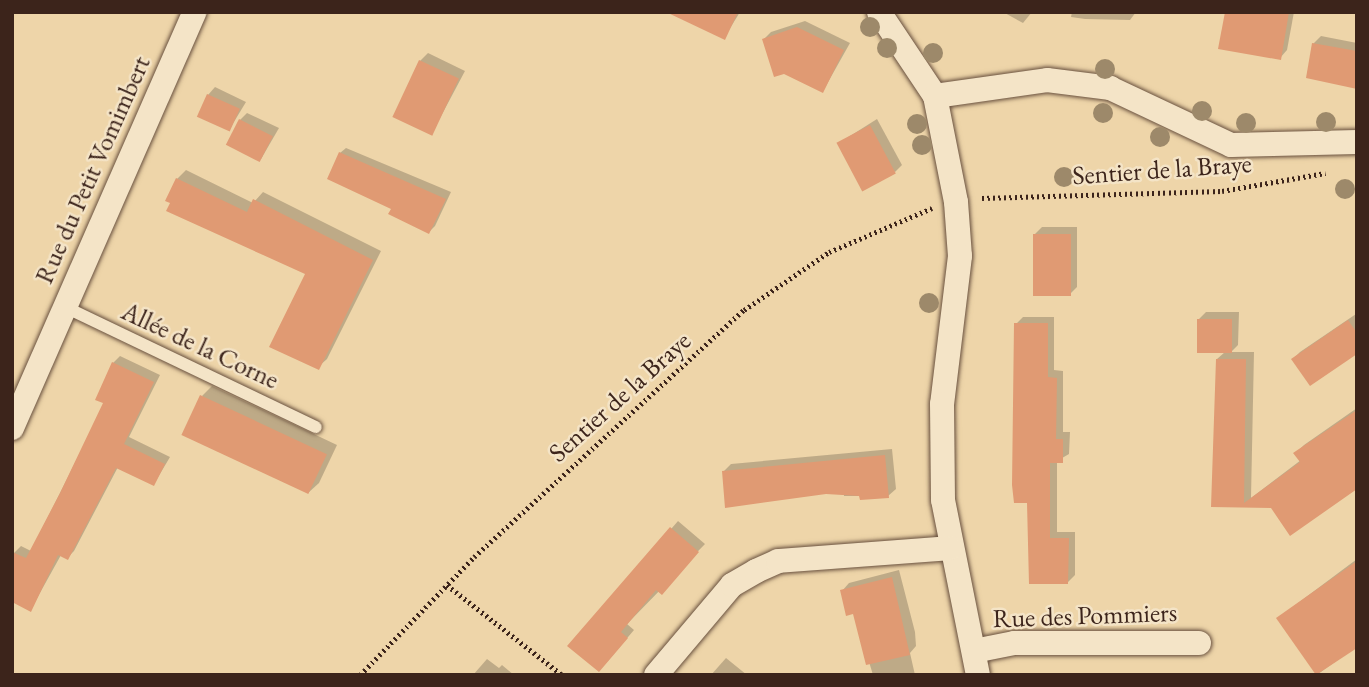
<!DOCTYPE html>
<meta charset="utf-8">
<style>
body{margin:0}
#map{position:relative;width:1369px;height:687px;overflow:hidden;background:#eed5a9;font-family:"EB Garamond",serif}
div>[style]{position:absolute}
.shadow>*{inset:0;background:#0003}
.building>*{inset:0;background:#e09a73;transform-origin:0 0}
.path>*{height:4.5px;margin-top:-2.25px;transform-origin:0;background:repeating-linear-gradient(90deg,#3c241b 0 2px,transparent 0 5.5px)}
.roads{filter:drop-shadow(0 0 2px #68503e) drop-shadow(0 0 2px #68503e)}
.lane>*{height:12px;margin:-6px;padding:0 6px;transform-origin:6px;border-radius:6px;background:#f4e4c7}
.street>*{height:24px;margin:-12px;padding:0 12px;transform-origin:12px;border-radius:12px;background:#f4e4c7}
.trees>*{width:20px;height:20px;margin:-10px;border-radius:50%;background:#9d896a}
span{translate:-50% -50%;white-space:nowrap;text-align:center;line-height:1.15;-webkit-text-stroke:5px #f4e4c7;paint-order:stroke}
.street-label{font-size:26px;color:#3c241b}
.frame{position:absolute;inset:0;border:14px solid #3c241b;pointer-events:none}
</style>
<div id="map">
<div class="shadow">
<div style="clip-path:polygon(671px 12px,740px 12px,724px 38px)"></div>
<div style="clip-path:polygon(1003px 12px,1032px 12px,1023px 23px)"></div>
<div style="clip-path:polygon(1072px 12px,1136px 12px,1130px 20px,1085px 19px,1071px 17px)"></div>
<div style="clip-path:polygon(1227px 12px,1294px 12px,1287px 50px,1280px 58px)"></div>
<div style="clip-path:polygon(805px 21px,850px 43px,823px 91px,764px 39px,771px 32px)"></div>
<div style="clip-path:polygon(1321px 36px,1357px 43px,1357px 87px,1313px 44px)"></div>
<div style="clip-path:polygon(428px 53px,465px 71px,432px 133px,399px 118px,420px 61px)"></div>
<div style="clip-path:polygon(215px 87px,246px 102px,229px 130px,208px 95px)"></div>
<div style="clip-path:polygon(247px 113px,279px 128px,261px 159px,240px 120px)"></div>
<div style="clip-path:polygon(877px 119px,902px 165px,895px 172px,839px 143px)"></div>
<div style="clip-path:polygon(346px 148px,451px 192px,435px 226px,429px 232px,393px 208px,340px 153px)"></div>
<div style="clip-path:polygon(186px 170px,253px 203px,263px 192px,381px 251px,327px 359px,318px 367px,307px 273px,177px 179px)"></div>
<div style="clip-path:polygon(1042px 227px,1077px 227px,1077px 287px,1070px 294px,1035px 234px)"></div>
<div style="clip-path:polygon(1206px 312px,1239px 312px,1238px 345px,1231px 352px,1254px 352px,1251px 498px,1301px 460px,1296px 453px,1304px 445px,1357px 408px,1357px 487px,1272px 507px,1212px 505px,1217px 359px,1225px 352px,1199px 319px)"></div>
<div style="clip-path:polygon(1356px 314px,1357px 354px,1293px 359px,1300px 352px)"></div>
<div style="clip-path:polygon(1023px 317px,1054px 317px,1054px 370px,1063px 371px,1063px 432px,1070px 432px,1069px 454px,1057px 461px,1057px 532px,1075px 532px,1075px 575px,1068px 582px,1028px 501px,1016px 324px)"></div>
<div style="clip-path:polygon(120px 356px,160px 375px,129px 437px,170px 457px,154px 484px,118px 467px,74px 551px,67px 558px,61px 555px,31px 609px,14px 553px,21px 546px,31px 551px,105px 403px,113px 363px)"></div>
<div style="clip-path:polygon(212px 386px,337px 445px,319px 483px,308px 493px,202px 396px)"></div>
<div style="clip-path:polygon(892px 449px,896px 489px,888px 496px,844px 496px,844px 491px,724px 471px,731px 464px)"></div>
<div style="clip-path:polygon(678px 521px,705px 544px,627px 624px,634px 630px,606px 663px,570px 646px)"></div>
<div style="clip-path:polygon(1357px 559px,1357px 646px,1318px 674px,1278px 618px)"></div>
<div style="clip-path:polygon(899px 570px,915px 632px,916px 646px,910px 653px,915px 675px,873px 675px,854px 612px,842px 591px,849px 583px)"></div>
<div style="clip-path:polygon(726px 658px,747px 675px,711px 675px)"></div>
<div style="clip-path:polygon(487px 659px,499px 668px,502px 665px,514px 675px,473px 675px)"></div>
</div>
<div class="building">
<div style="clip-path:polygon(666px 12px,738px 12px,725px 40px)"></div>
<div style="clip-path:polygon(1225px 12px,1289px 12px,1281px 60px,1218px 49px)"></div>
<div style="clip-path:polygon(797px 27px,844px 50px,823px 93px,784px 74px,774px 77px,762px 39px)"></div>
<div style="clip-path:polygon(1312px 43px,1357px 51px,1357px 89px,1306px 78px)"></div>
<div style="left:419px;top:60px;width:44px;height:63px;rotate:25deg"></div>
<div style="left:207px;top:94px;width:36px;height:25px;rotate:24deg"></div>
<div style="left:239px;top:119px;width:38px;height:29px;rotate:27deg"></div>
<div style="left:870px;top:125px;width:55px;height:38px;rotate:62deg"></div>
<div style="clip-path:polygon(339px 152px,446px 199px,429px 234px,388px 214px,391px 209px,327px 179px)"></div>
<div style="clip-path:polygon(176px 178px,247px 212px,253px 199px,373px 260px,319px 370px,269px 347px,305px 274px,166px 211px,170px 203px,165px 201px)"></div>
<div style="left:1033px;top:234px;width:38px;height:62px"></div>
<div style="left:1197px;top:319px;width:35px;height:34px"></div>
<div style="clip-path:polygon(1348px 320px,1357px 333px,1357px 354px,1310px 386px,1291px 359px)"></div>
<div style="clip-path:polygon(1014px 323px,1048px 323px,1048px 377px,1057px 378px,1056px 439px,1063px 439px,1063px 463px,1050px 463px,1050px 538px,1069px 538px,1068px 584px,1029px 584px,1027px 503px,1014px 503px,1012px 485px)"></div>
<div style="clip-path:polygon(1216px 359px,1246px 359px,1244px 503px,1300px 462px,1293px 453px,1357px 410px,1357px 489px,1290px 536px,1271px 508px,1211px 507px)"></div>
<div style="clip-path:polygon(112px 362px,154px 382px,124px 444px,165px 464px,154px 486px,116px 468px,68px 560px,58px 555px,31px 612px,12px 602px,12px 552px,26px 558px,60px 493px,103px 403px,95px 400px)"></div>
<div style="left:200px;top:395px;width:140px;height:44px;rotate:25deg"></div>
<div style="clip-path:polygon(885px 455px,889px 498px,860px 500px,859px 496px,826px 494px,725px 508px,722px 471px)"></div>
<div style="clip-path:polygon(670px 527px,699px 552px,662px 595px,656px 590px,621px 632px,628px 638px,599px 672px,567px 646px)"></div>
<div style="clip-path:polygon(1357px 561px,1357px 648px,1316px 675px,1276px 618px)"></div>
<div style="clip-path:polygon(892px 577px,910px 655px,866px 665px,853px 614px,846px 616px,840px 590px)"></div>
</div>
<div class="path">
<div style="left:982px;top:198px;width:240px;rotate:-1.7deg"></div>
<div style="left:1222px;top:191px;width:105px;rotate:-9.9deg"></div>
<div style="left:447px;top:585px;width:146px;rotate:38deg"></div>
<div style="left:360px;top:675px;width:164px;rotate:-46deg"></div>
<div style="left:474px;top:557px;width:366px;rotate:-42.5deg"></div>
<div style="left:744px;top:310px;width:103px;rotate:-34.3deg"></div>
<div style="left:829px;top:252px;width:112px;rotate:-23.1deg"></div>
</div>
<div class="roads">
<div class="lane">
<div style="left:65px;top:307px;width:278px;rotate:25.6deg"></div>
</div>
<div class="street">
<div style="left:879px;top:12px;width:101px;rotate:56.3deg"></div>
<div style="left:935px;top:96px;width:108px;rotate:78.8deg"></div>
<div style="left:956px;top:202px;width:54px;rotate:85.8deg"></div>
<div style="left:960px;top:256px;width:149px;rotate:96.9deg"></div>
<div style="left:942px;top:404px;width:96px;rotate:89.4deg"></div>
<div style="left:943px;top:500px;width:178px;rotate:78.7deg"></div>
<div style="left:935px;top:96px;width:113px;rotate:-8.1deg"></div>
<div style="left:1047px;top:80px;width:64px;rotate:7.2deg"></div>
<div style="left:1110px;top:88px;width:134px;rotate:25.2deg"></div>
<div style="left:1231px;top:145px;width:126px;rotate:-1.4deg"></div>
<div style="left:12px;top:428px;width:454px;rotate:-66.3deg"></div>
<div style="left:974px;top:651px;width:41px;rotate:-11.3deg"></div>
<div style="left:1014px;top:643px;width:185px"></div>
<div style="left:656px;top:675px;width:118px;rotate:-49.8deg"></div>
<div style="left:732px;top:585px;width:28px;rotate:-30deg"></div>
<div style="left:756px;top:571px;width:24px;rotate:-24deg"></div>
<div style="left:778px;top:561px;width:172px;rotate:-4.3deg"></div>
</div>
</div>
<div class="trees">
<div style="left:870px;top:27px"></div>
<div style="left:887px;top:48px"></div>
<div style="left:933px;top:53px"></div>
<div style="left:1105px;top:69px"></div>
<div style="left:1202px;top:111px"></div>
<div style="left:1103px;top:113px"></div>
<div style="left:1326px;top:122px"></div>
<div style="left:1246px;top:123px"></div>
<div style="left:917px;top:124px"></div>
<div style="left:1160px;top:137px"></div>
<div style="left:922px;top:145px"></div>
<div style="left:1064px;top:177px"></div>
<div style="left:1345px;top:189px"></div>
<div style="left:929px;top:303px"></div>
</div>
<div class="street-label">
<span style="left:93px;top:170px;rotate:-66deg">Rue du Petit Vomimbert</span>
<span style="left:1162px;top:170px;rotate:-4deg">Sentier de la Braye</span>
<span style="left:200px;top:346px;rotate:25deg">Allée de la Corne</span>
<span style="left:620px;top:397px;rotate:-42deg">Sentier de la Braye</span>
<span style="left:1085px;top:616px;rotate:-2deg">Rue des Pommiers</span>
</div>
<div class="frame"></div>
</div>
